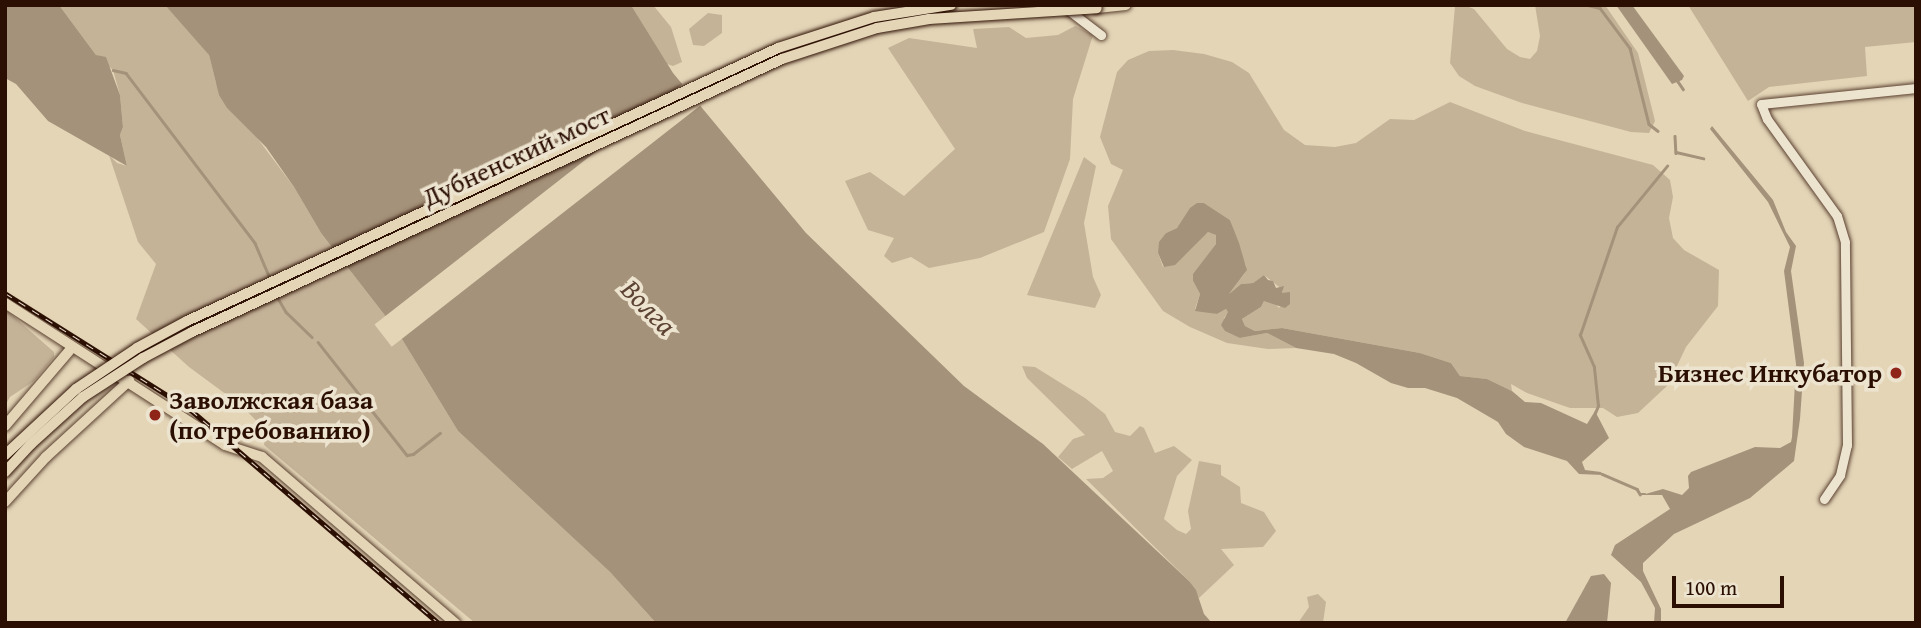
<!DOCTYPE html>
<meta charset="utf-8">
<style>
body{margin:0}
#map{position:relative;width:1921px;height:628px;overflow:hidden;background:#e4d5b7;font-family:"Gentium Book Plus",serif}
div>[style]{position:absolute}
.green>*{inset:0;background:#c5b398}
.water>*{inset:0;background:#a5927a}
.pier>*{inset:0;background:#e4d5b7;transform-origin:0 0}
.stream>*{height:2.5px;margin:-1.25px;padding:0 1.25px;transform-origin:1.25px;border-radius:1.25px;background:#a5927a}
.roads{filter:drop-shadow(0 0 2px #5a4030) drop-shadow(0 0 2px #5a4030)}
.minor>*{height:9px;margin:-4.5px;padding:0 4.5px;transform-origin:4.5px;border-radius:4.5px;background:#ede4d0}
.major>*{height:10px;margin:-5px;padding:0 5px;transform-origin:5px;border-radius:5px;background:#e4d5b7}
.rail>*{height:5px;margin-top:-2.5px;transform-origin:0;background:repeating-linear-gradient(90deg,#ede4d0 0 8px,#2c0f03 0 16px);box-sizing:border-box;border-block:2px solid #2c0f03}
.bridges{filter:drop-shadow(0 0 2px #2c0f03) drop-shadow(0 0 2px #2c0f03)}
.major-bridge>*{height:10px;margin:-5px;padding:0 5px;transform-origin:5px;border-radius:5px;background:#e4d5b7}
.dots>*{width:19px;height:19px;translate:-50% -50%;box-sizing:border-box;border:4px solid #ede4d0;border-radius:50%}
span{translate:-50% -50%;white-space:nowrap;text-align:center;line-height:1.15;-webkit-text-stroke:7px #ede4d0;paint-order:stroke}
.street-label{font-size:26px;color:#2c0f03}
.poi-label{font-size:26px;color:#2c0f03;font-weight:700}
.right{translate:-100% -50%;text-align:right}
.left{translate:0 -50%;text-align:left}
.water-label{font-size:28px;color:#5c4333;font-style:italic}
.frame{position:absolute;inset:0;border:7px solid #2c0f03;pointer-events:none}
.scale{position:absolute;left:1672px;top:576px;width:112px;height:32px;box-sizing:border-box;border:4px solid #2c0f03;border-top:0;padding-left:9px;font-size:21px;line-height:24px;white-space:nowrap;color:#2c0f03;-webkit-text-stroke:5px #ede4d0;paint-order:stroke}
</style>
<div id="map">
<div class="green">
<div style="clip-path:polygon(59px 5px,165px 5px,196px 37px,209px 55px,216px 83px,294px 187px,321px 233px,397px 331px,458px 431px,610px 572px,656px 623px,475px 623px,264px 445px,266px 431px,242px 406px,189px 367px,136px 319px,156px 264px,138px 242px,109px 155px,117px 163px,127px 166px,120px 135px,123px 127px,120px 95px,113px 70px,96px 55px)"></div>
<div style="clip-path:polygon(631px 5px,653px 5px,671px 27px,682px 62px,673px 66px,667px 64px)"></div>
<div style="clip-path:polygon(1464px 5px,1474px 9px,1507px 49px,1520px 57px,1530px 59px,1537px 51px,1540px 36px,1535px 5px,1605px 5px,1638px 53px,1655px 121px,1649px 133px,1631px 132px,1522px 103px,1475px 86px,1459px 76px,1450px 63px,1455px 6px)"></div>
<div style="clip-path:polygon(1688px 5px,1916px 5px,1916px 42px,1865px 47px,1867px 76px,1769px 87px,1748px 101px)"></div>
<div style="clip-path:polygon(708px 13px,722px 15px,722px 33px,704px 46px,693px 45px,689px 29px)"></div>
<div style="clip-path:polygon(1075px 26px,1093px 35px,1073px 99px,1070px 159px,1044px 232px,980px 258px,929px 268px,911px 257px,892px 263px,884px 256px,894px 238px,868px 230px,845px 181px,870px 172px,904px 196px,955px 149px,888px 48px,909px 38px,977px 48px,973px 29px,1009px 27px,1026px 38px,1058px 35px)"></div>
<div style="clip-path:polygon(1173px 50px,1204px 54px,1232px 62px,1249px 73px,1284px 130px,1305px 145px,1335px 147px,1356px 143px,1390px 119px,1414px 120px,1450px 102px,1525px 131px,1653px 165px,1670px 180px,1673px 197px,1669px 218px,1673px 238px,1684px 250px,1719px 270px,1718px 306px,1686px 347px,1668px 385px,1638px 413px,1617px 417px,1603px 408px,1570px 408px,1527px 393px,1511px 384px,1512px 391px,1487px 379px,1460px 376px,1451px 363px,1420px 353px,1282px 328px,1255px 331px,1245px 326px,1242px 319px,1261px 307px,1264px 301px,1273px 301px,1279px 308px,1289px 295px,1282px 293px,1283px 290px,1264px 275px,1253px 283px,1241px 284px,1229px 294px,1245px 273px,1246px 266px,1230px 220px,1204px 203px,1177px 228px,1166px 233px,1158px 253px,1163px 267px,1208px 232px,1212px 233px,1216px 235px,1216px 244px,1193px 281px,1200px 294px,1195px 309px,1217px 314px,1226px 309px,1229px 312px,1224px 318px,1240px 338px,1267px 333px,1296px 348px,1268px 349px,1227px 343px,1190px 327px,1163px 311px,1111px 239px,1108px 206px,1123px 170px,1111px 164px,1100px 137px,1117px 72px,1128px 60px,1149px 51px)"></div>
<div style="clip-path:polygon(1084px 157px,1096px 166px,1084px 223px,1093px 277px,1101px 295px,1095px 308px,1027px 295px)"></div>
<div style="clip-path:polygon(5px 309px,54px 352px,54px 357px,34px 381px,10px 397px,5px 406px)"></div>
<div style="clip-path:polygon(1022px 366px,1035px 367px,1085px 398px,1105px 414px,1115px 432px,1130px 436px,1140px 426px,1144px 428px,1155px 453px,1174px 446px,1192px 460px,1177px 476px,1164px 519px,1177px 530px,1186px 534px,1191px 529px,1188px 511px,1199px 461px,1221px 465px,1221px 475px,1240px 487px,1241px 503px,1264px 512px,1276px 531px,1263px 547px,1221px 549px,1234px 565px,1199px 598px,1189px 581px,1086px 479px,1103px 478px,1113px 471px,1102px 451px,1072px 469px,1058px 457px,1073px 439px,1085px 435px,1027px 378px)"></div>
<div style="clip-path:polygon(1318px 594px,1326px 602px,1323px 623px,1298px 623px,1309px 607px,1307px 597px)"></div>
</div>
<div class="water">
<div style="clip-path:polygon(5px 5px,59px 5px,96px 55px,106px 57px,120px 95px,123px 127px,120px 135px,127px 166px,48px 121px,16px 84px,5px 78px)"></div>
<div style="clip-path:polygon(165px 5px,631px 5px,673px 73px,806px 233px,964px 386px,1043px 444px,1189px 581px,1196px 590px,1204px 614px,1212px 623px,656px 623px,610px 572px,458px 431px,397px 331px,321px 233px,294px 187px,266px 147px,227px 108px,219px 95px,209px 55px)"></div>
<div style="clip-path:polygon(1616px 5px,1632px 5px,1684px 76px,1682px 80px,1672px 84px)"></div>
<div style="clip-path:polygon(1712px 126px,1773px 200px,1786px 232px,1796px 246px,1791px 271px,1804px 363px,1800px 419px,1794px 461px,1750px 498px,1674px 534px,1643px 563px,1643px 571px,1661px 609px,1661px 623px,1654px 623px,1655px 608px,1641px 582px,1611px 555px,1615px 545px,1670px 509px,1662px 495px,1642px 495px,1663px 489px,1682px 495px,1689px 488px,1688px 476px,1691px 472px,1755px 447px,1780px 448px,1791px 442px,1792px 437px,1796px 364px,1784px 271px,1790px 247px,1768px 202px,1710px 129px)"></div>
<div style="clip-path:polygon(1197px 203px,1204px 203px,1230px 220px,1239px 243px,1247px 270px,1229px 294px,1241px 284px,1253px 283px,1264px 275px,1268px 280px,1273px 281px,1276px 288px,1284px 286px,1282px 293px,1290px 292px,1290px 304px,1285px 308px,1264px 301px,1261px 307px,1242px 319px,1245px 326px,1255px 331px,1282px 328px,1420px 353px,1451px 363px,1460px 376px,1487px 379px,1512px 391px,1525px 402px,1541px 403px,1587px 424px,1595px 411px,1609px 438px,1582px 462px,1585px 470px,1601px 472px,1603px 475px,1579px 474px,1567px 461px,1524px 447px,1506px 434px,1498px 422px,1457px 398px,1425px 388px,1408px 388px,1391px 383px,1356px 363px,1334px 354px,1296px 348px,1267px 333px,1240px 338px,1225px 331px,1221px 325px,1228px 312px,1226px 309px,1217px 314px,1195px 311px,1200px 294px,1193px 281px,1193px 274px,1216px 244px,1216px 235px,1208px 232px,1175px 265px,1164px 267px,1158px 253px,1159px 242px,1166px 233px,1177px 228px,1190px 208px)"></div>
<div style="clip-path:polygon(1604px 574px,1611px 583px,1607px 623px,1565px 623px,1591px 576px)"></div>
</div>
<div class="pier">
<div style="left:685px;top:82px;width:28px;height:394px;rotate:52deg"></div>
</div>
<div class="stream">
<div style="left:1588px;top:5px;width:12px;rotate:14deg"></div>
<div style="left:1600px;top:8px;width:50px;rotate:53.1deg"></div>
<div style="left:1630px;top:48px;width:78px;rotate:76deg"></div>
<div style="left:1649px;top:124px;width:11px;rotate:38deg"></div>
<div style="left:113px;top:70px;width:13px;rotate:13deg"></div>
<div style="left:126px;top:73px;width:213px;rotate:52.8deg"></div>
<div style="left:255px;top:243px;width:38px;rotate:67deg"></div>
<div style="left:1677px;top:80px;width:11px;rotate:56deg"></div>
<div style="left:1675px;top:136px;width:17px;rotate:87deg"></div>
<div style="left:1676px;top:152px;width:28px;rotate:13deg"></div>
<div style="left:278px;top:298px;width:16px;rotate:60deg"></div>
<div style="left:286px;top:312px;width:36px;rotate:44deg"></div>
<div style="left:318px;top:342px;width:144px;rotate:51.8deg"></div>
<div style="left:407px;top:455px;width:6px;rotate:-9deg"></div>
<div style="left:413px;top:454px;width:34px;rotate:-38deg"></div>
<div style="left:1595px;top:413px;width:8px;rotate:-67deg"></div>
<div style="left:1598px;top:406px;width:39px;rotate:-96deg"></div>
<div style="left:1594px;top:367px;width:35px;rotate:-114deg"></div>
<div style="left:1580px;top:335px;width:114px;rotate:-71.1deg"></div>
<div style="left:1617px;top:227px;width:79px;rotate:-50.7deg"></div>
<div style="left:1602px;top:474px;width:38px;rotate:23deg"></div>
<div style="left:1637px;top:489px;width:6px;rotate:59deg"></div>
<div style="left:1640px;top:494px;width:5px"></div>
</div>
<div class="roads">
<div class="minor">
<div style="left:1067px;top:9px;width:43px;rotate:37.4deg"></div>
<div style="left:1824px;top:499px;width:29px;rotate:-56deg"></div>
<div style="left:1840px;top:475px;width:31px;rotate:-77deg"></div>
<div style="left:1847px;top:445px;width:203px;rotate:-90.6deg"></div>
<div style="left:1845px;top:242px;width:27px;rotate:-107deg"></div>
<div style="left:1837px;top:216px;width:120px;rotate:-125.8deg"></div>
<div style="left:1767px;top:119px;width:16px;rotate:-112deg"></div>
<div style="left:1761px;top:104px;width:156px;rotate:-5.9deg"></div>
</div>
<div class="major">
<div style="left:1097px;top:8px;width:29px;rotate:-6deg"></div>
<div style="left:5px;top:303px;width:262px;rotate:32.8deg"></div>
<div style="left:225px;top:445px;width:39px;rotate:18deg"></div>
<div style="left:262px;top:457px;width:255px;rotate:40.7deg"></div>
<div style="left:5px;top:426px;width:99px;rotate:-49.5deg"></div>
<div style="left:5px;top:502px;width:61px;rotate:-47.7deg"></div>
<div style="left:46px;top:457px;width:113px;rotate:-42.5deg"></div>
</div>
</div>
<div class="rail">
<div style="left:5px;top:293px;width:220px;rotate:32.2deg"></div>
<div style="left:191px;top:410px;width:327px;rotate:40.7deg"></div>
</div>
<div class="bridges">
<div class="major-bridge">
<div style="left:5px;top:455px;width:97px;rotate:-42.9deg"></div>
<div style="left:76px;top:389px;width:73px;rotate:-33.9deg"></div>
<div style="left:137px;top:348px;width:57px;rotate:-28.4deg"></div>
<div style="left:187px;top:321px;width:651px;rotate:-24.79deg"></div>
<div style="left:778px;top:48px;width:101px;rotate:-17.9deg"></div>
<div style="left:874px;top:17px;width:78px;rotate:-8.9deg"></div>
<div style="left:5px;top:472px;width:38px;rotate:-47deg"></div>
<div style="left:31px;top:444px;width:70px;rotate:-42.1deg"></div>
<div style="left:83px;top:397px;width:72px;rotate:-33deg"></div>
<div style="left:143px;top:358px;width:55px;rotate:-28deg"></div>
<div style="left:192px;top:332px;width:650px;rotate:-24.83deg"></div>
<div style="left:782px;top:59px;width:100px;rotate:-18.1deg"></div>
<div style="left:877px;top:28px;width:53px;rotate:-9.8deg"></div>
<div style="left:929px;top:19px;width:168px;rotate:-3.7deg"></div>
</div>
</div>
<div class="dots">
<div style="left:1896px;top:373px;background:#8f2418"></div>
<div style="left:155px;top:415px;background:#8f2418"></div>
</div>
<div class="street-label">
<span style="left:516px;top:156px;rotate:-25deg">Дубненский мост</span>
</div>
<div class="poi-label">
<span class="right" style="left:1882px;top:373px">Бизнес Инкубатор</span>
<span class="left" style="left:169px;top:415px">Заволжская база<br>(по требованию)</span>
</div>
<div class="water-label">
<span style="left:649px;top:307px;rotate:46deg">Волга</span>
</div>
<div class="frame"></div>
<div class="scale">100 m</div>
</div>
